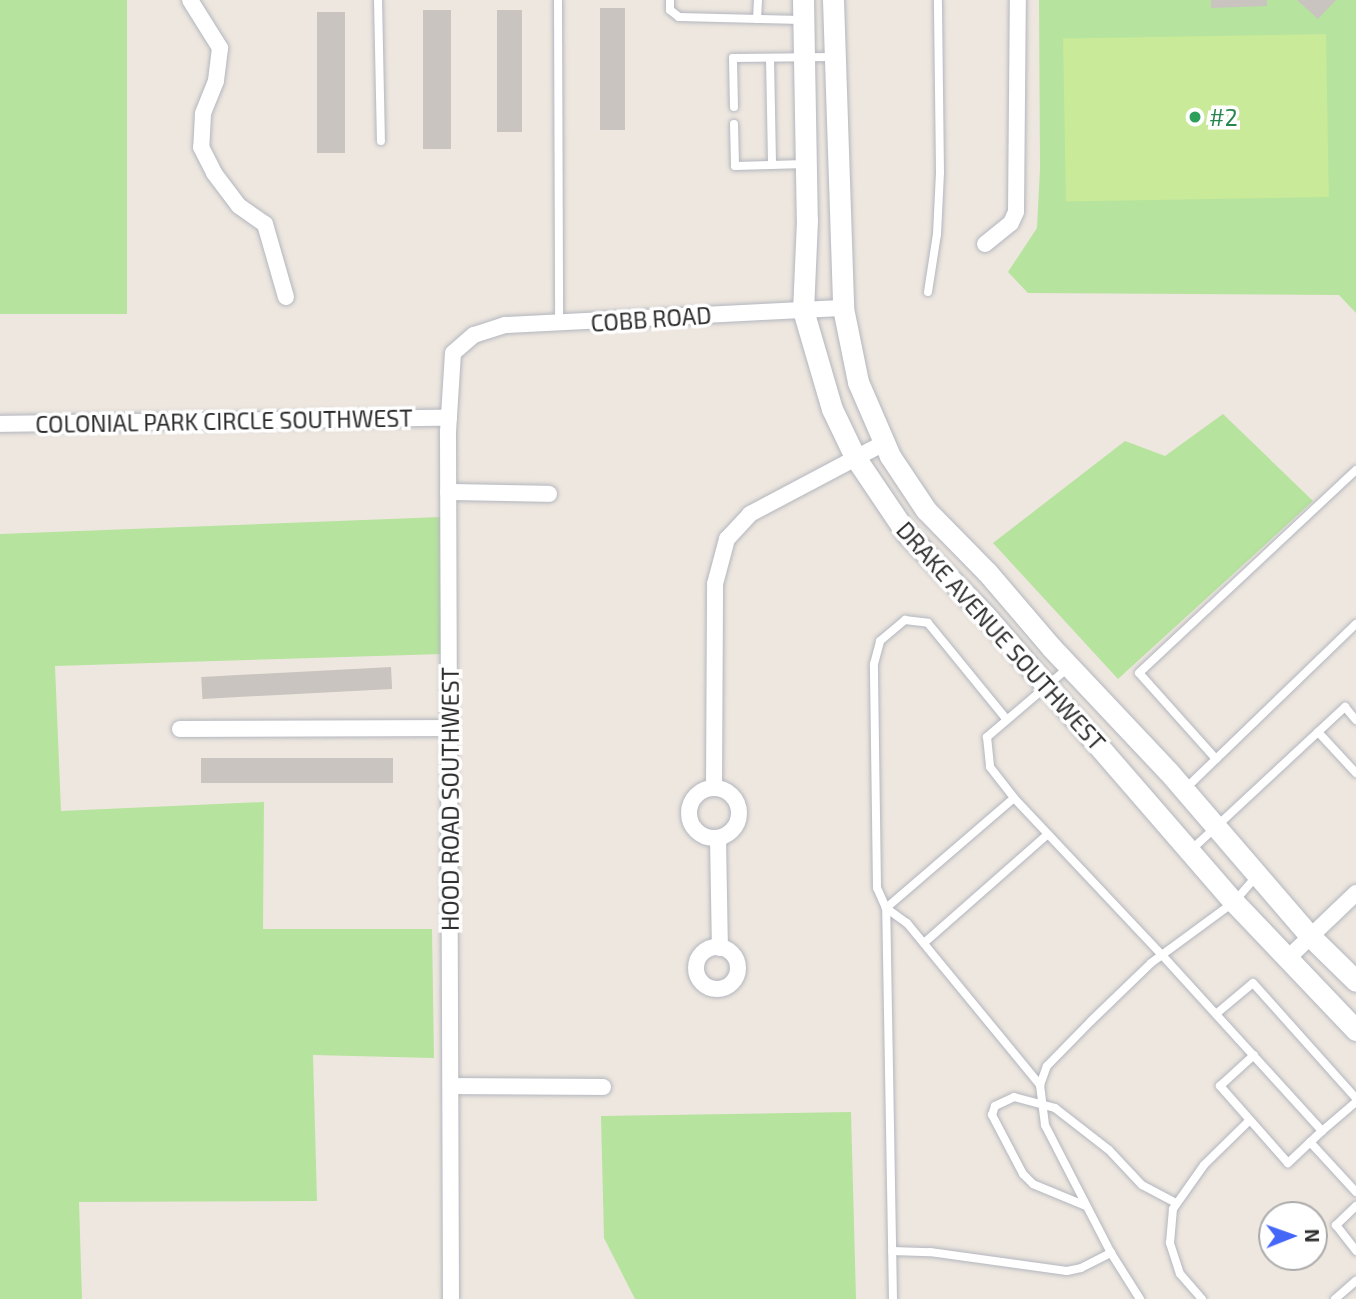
<!DOCTYPE html>
<style>
body{margin:0}
#map{position:relative;width:1356px;height:1299px;overflow:hidden;background:#eee7df;font-family:"Exo 2",sans-serif}
div>[style]{position:absolute}
.green>*{inset:0;background:#b6e39d;transform-origin:0 0}
.pitch>*{inset:0;background:#c9ea99;transform-origin:0 0}
.building>*{inset:0;background:#c9c4bf;transform-origin:0 0}
.roads{filter:drop-shadow(0 0 2px #b3b6bf) drop-shadow(0 0 2px #b3b6bf)}
.service>*{height:8px;margin:-4px;padding:0 4px;transform-origin:4px;border-radius:4px;background:#fff}
.minor>*{height:16px;margin:-8px;padding:0 8px;transform-origin:8px;border-radius:8px;background:#fff}
.minor>.ring{margin:-8px;padding:0;box-sizing:content-box;background:none;border:16px solid #fff;border-radius:50%}
.tertiary>*{height:21px;margin:-10.5px;padding:0 10.5px;transform-origin:10.5px;border-radius:10.5px;background:#fff}
.dots>*{width:19px;height:19px;translate:-50% -50%;box-sizing:border-box;border:4px solid #fff;border-radius:50%}
span{translate:-50% -50%;white-space:nowrap;text-align:center;line-height:1.15;-webkit-text-stroke:7px #fff;paint-order:stroke}
.leisure-label{font-size:23px;color:#27864d}
.left{translate:0 -50%;text-align:left}
.street-label{font-size:23px;color:#2d2d2d}
.north{position:absolute;left:1258px;top:1201px;width:70px;height:70px;box-sizing:border-box;background:#fff;border:2px solid #ababab;border-radius:50%;rotate:89deg;font-size:19px;font-weight:700;line-height:28px;text-align:center;color:#2d2d2d}
.north::after{content:'';display:block;margin:auto;width:24px;height:32px;background:#4467f7;clip-path:polygon(50% 0,100% 100%,50% 72%,0 100%)}
</style>
<div id="map">
<div class="green">
<div style="left:0;top:0;width:127px;height:314px"></div>
<div style="clip-path:polygon(1039px 0,1356px 0,1356px 313px,1339px 295px,1028px 293px,1008px 272px,1037px 228px,1040px 169px)"></div>
<div style="clip-path:polygon(1223px 414px,1313px 501px,1118px 679px,993px 543px,1125px 441px,1165px 456px)"></div>
<div style="clip-path:polygon(441px 517px,442px 654px,55px 666px,61px 811px,264px 802px,263px 929px,432px 929px,434px 1058px,313px 1055px,317px 1201px,79px 1202px,82px 1299px,0 1299px,0 534px)"></div>
<div style="clip-path:polygon(851px 1112px,856px 1299px,635px 1299px,604px 1238px,601px 1116px)"></div>
</div>
<div class="pitch">
<div style="left:1326px;top:34px;width:163px;height:263px;rotate:89deg"></div>
</div>
<div class="building">
<div style="clip-path:polygon(1211px 0,1267px 0,1267px 6px,1211px 8px)"></div>
<div style="clip-path:polygon(1297px 0,1336px 0,1318px 19px)"></div>
<div style="left:600px;top:8px;width:25px;height:122px"></div>
<div style="left:423px;top:10px;width:28px;height:139px"></div>
<div style="left:497px;top:10px;width:25px;height:122px"></div>
<div style="left:317px;top:12px;width:28px;height:141px"></div>
<div style="left:391px;top:667px;width:22px;height:190px;rotate:87deg"></div>
<div style="left:393px;top:758px;width:25px;height:192px;rotate:90deg"></div>
</div>
<div class="roads">
<div class="service">
<div style="left:378px;top:0;width:141px;rotate:88.8deg"></div>
<div style="left:558px;top:0;width:325px;rotate:89.8deg"></div>
<div style="left:670px;top:0;width:10px;rotate:90deg"></div>
<div style="left:670px;top:10px;width:11px;rotate:38deg"></div>
<div style="left:679px;top:17px;width:122px;rotate:1.4deg"></div>
<div style="left:757px;top:19px;width:19px;rotate:-87deg"></div>
<div style="left:770px;top:58px;width:107px;rotate:88.9deg"></div>
<div style="left:734px;top:107px;width:49px;rotate:-91.2deg"></div>
<div style="left:733px;top:58px;width:101px;rotate:-0.6deg"></div>
<div style="left:734px;top:124px;width:42px;rotate:88.6deg"></div>
<div style="left:735px;top:166px;width:71px;rotate:-1.6deg"></div>
<div style="left:928px;top:292px;width:59px;rotate:-81.2deg"></div>
<div style="left:937px;top:234px;width:62px;rotate:-87.2deg"></div>
<div style="left:940px;top:172px;width:172px;rotate:-90.7deg"></div>
<div style="left:1069px;top:667px;width:108px;rotate:139.5deg"></div>
<div style="left:987px;top:737px;width:30px;rotate:84deg"></div>
<div style="left:990px;top:767px;width:39px;rotate:52deg"></div>
<div style="left:1014px;top:798px;width:216px;rotate:46.7deg"></div>
<div style="left:1162px;top:955px;width:238px;rotate:47.7deg"></div>
<div style="left:1322px;top:1131px;width:47px;rotate:136.7deg"></div>
<div style="left:1288px;top:1163px;width:103px;rotate:-131.4deg"></div>
<div style="left:1220px;top:1086px;width:46px;rotate:-42.4deg"></div>
<div style="left:1318px;top:732px;width:56px;rotate:47.2deg"></div>
<div style="left:1216px;top:759px;width:115px;rotate:-131.8deg"></div>
<div style="left:1139px;top:673px;width:297px;rotate:-43.1deg"></div>
<div style="left:1186px;top:788px;width:236px;rotate:-44deg"></div>
<div style="left:1014px;top:798px;width:169px;rotate:139.3deg"></div>
<div style="left:886px;top:908px;width:26px;rotate:36deg"></div>
<div style="left:907px;top:923px;width:210px;rotate:50.6deg"></div>
<div style="left:1190px;top:851px;width:212px;rotate:-42.9deg"></div>
<div style="left:1345px;top:707px;width:17px;rotate:50deg"></div>
<div style="left:924px;top:943px;width:165px;rotate:-41.3deg"></div>
<div style="left:1216px;top:1014px;width:48px;rotate:-40deg"></div>
<div style="left:1253px;top:983px;width:154px;rotate:48.2deg"></div>
<div style="left:1322px;top:1131px;width:45px;rotate:-40.5deg"></div>
<div style="left:1310px;top:1142px;width:68px;rotate:47.4deg"></div>
<div style="left:1086px;top:1206px;width:57px;rotate:-157.5deg"></div>
<div style="left:1033px;top:1184px;width:14px;rotate:-135deg"></div>
<div style="left:1023px;top:1174px;width:67px;rotate:-117.7deg"></div>
<div style="left:992px;top:1115px;width:9px;rotate:-72deg"></div>
<div style="left:995px;top:1106px;width:21px;rotate:-25deg"></div>
<div style="left:1014px;top:1097px;width:42px;rotate:15deg"></div>
<div style="left:1055px;top:1108px;width:68px;rotate:37.9deg"></div>
<div style="left:1109px;top:1150px;width:48px;rotate:46.7deg"></div>
<div style="left:1142px;top:1185px;width:38px;rotate:28deg"></div>
<div style="left:1356px;top:1206px;width:28px;rotate:136deg"></div>
<div style="left:1336px;top:1225px;width:33px;rotate:52deg"></div>
<div style="left:892px;top:1251px;width:38px;rotate:2deg"></div>
<div style="left:930px;top:1252px;width:138px;rotate:7.9deg"></div>
<div style="left:1067px;top:1271px;width:14px;rotate:-12deg"></div>
<div style="left:1081px;top:1268px;width:34px;rotate:-27deg"></div>
<div style="left:893px;top:1299px;width:391px;rotate:-91deg"></div>
<div style="left:886px;top:908px;width:22px;rotate:-114deg"></div>
<div style="left:877px;top:888px;width:224px;rotate:-90.8deg"></div>
<div style="left:874px;top:664px;width:24px;rotate:-75deg"></div>
<div style="left:880px;top:641px;width:33px;rotate:-40deg"></div>
<div style="left:905px;top:620px;width:23px;rotate:7deg"></div>
<div style="left:928px;top:623px;width:125px;rotate:50.8deg"></div>
<div style="left:1140px;top:1299px;width:54px;rotate:-122.2deg"></div>
<div style="left:1111px;top:1253px;width:144px;rotate:-117.3deg"></div>
<div style="left:1045px;top:1125px;width:40px;rotate:-97.1deg"></div>
<div style="left:1040px;top:1085px;width:20px;rotate:-70deg"></div>
<div style="left:1047px;top:1066px;width:63px;rotate:-45.6deg"></div>
<div style="left:1091px;top:1021px;width:83px;rotate:-44deg"></div>
<div style="left:1151px;top:963px;width:103px;rotate:-36.3deg"></div>
<div style="left:1234px;top:902px;width:35px;rotate:-49deg"></div>
<div style="left:1202px;top:1299px;width:33px;rotate:-131deg"></div>
<div style="left:1180px;top:1274px;width:33px;rotate:-108deg"></div>
<div style="left:1170px;top:1243px;width:34px;rotate:-85deg"></div>
<div style="left:1173px;top:1209px;width:54px;rotate:-54.8deg"></div>
<div style="left:1204px;top:1165px;width:64px;rotate:-44.4deg"></div>
<div style="left:1335px;top:1299px;width:28px;rotate:-41deg"></div>
</div>
<div class="minor">
<div style="left:190px;top:0;width:57px;rotate:58deg"></div>
<div style="left:220px;top:48px;width:33px;rotate:97deg"></div>
<div style="left:216px;top:81px;width:35px;rotate:112deg"></div>
<div style="left:203px;top:114px;width:33px;rotate:93deg"></div>
<div style="left:201px;top:147px;width:29px;rotate:63deg"></div>
<div style="left:214px;top:173px;width:41px;rotate:52.9deg"></div>
<div style="left:239px;top:206px;width:32px;rotate:35deg"></div>
<div style="left:265px;top:224px;width:76px;rotate:74deg"></div>
<div style="left:985px;top:244px;width:33px;rotate:-39deg"></div>
<div style="left:1011px;top:223px;width:12px;rotate:-66deg"></div>
<div style="left:1016px;top:212px;width:212px;rotate:-89.5deg"></div>
<div style="left:0;top:424px;width:449px;rotate:-0.8deg"></div>
<div style="left:448px;top:492px;width:101px;rotate:1.1deg"></div>
<div style="left:180px;top:729px;width:270px;rotate:-0.2deg"></div>
<div style="left:714px;top:788px;width:204px;rotate:-89.7deg"></div>
<div style="left:715px;top:584px;width:47px;rotate:-75.1deg"></div>
<div style="left:727px;top:539px;width:34px;rotate:-47deg"></div>
<div style="left:750px;top:514px;width:152px;rotate:-27.9deg"></div>
<div class="ring" style="left:689px;top:788px;width:34px;height:34px"></div>
<div style="left:718px;top:838px;width:110px;rotate:89deg"></div>
<div class="ring" style="left:696px;top:947px;width:26px;height:26px"></div>
<div style="left:1288px;top:958px;width:94px;rotate:-43.7deg"></div>
<div style="left:452px;top:1086px;width:151px;rotate:0.4deg"></div>
<div style="left:451px;top:1299px;width:867px;rotate:-90.2deg"></div>
<div style="left:448px;top:432px;width:79px;rotate:-86.4deg"></div>
<div style="left:453px;top:353px;width:28px;rotate:-41deg"></div>
<div style="left:474px;top:335px;width:33px;rotate:-18deg"></div>
<div style="left:505px;top:325px;width:338px;rotate:-2.9deg"></div>
</div>
<div class="tertiary">
<div style="left:803px;top:0;width:220px;rotate:89deg"></div>
<div style="left:807px;top:220px;width:90px;rotate:92.5deg"></div>
<div style="left:803px;top:310px;width:103px;rotate:73.7deg"></div>
<div style="left:832px;top:409px;width:53px;rotate:64.4deg"></div>
<div style="left:855px;top:457px;width:93px;rotate:56deg"></div>
<div style="left:907px;top:534px;width:112px;rotate:46.1deg"></div>
<div style="left:985px;top:615px;width:380px;rotate:49.1deg"></div>
<div style="left:1234px;top:902px;width:177px;rotate:46.4deg"></div>
<div style="left:833px;top:0;width:308px;rotate:88.1deg"></div>
<div style="left:843px;top:308px;width:76px;rotate:78.5deg"></div>
<div style="left:858px;top:382px;width:81px;rotate:66.6deg"></div>
<div style="left:890px;top:456px;width:65px;rotate:56.3deg"></div>
<div style="left:926px;top:510px;width:87px;rotate:45.5deg"></div>
<div style="left:987px;top:572px;width:99px;rotate:49.5deg"></div>
<div style="left:1051px;top:647px;width:170px;rotate:46.7deg"></div>
<div style="left:1168px;top:771px;width:218px;rotate:49.3deg"></div>
<div style="left:1310px;top:936px;width:64px;rotate:44.4deg"></div>
</div>
</div>
<div class="dots">
<div style="left:1195px;top:117px;background:#2e9e5b"></div>
</div>
<div class="leisure-label">
<span class="left" style="left:1209px;top:117px">#2</span>
</div>
<div class="street-label">
<span style="left:651px;top:319px;rotate:-4deg">COBB ROAD</span>
<span style="left:224px;top:421px;rotate:-1deg">COLONIAL PARK CIRCLE SOUTHWEST</span>
<span style="left:1001px;top:636px;rotate:48deg">DRAKE AVENUE SOUTHWEST</span>
<span style="left:450px;top:799px;rotate:-90deg">HOOD ROAD SOUTHWEST</span>
</div>
<div class="north">N</div>
</div>
